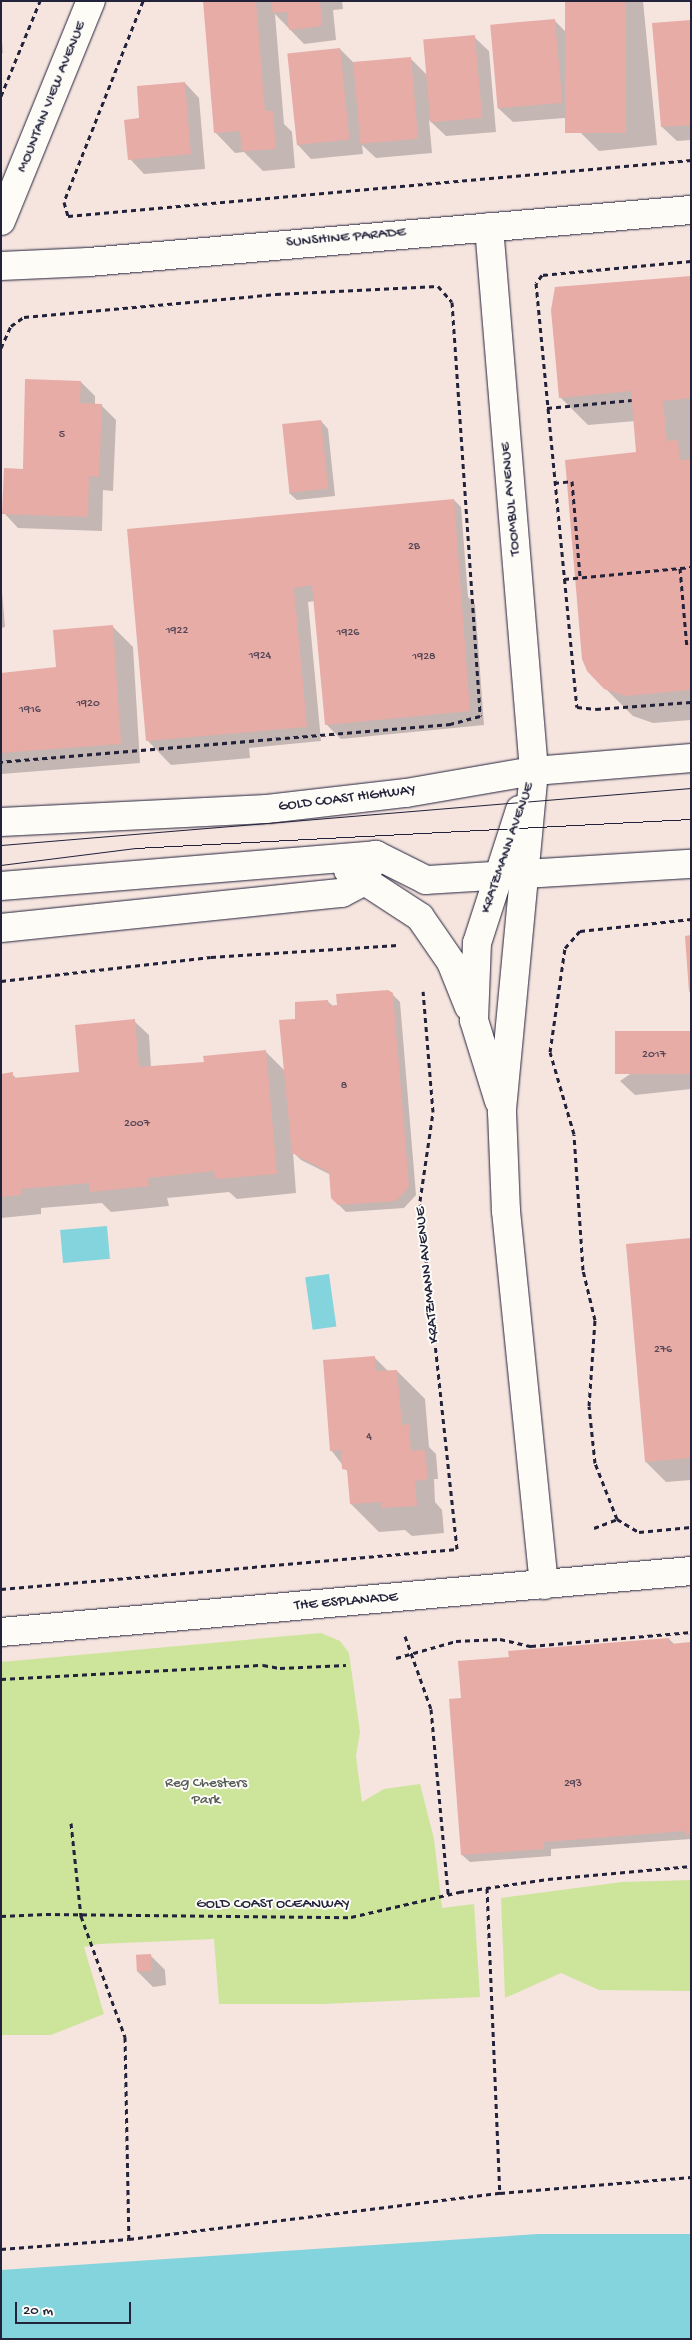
<!DOCTYPE html>
<style>
body{margin:0}
#map{position:relative;width:692px;height:2340px;overflow:hidden;background:#f6e4df;font-family:"Gochi Hand",sans-serif}
div>[style]{position:absolute}
.green>*{inset:0;background:#cde59b}
.water>*{inset:0;background:#83d4dd;transform-origin:0 0}
.shadow>*{inset:0;background:#0003}
.building>*{inset:0;background:#e7aca6;transform-origin:0 0}
.path>*{height:3px;margin-top:-1.5px;transform-origin:0;background:repeating-linear-gradient(90deg,#22223b 0 5px,transparent 0 9px)}
.roads{filter:drop-shadow(0 0 1px #22223b) drop-shadow(0 0 1px #22223b)}
.minor>*{height:28px;margin:-14px;padding:0 14px;transform-origin:14px;border-radius:14px;background:#fdfcf7}
.highway>*{height:28px;margin:-14px;padding:0 14px;transform-origin:14px;border-radius:14px;background:#fdfcf7}
.tram>*{height:1px;margin:-0.5px;padding:0 0.5px;transform-origin:0.5px;border-radius:0.5px;background:#22223b}
span{translate:-50% -50%;white-space:nowrap;text-align:center;line-height:1.15;-webkit-text-stroke:4px #fdfcf7;paint-order:stroke}
.number-label{font-size:12px;color:#534456}
.number-label span{-webkit-text-stroke-width:0}
.street-label{font-size:15px;color:#22223b}
.park-label{font-size:15px;color:#555c58}
.frame{position:absolute;inset:0;border:2px solid #22223b;pointer-events:none}
.scale{position:absolute;left:15px;top:2302px;width:116px;height:22px;box-sizing:border-box;border:2px solid #22223b;border-top:0;padding-left:6px;font-size:15px;line-height:18px;white-space:nowrap;color:#22223b;-webkit-text-stroke:4px #fdfcf7;paint-order:stroke}
</style>
<div id="map">
<div class="green">
<div style="clip-path:polygon(321px 1633px,340px 1641px,349px 1653px,360px 1732px,356px 1756px,362px 1802px,384px 1789px,420px 1784px,434px 1839px,442px 1908px,474px 1904px,480px 1997px,323px 2004px,219px 2004px,214px 1939px,99px 1944px,84px 1947px,104px 2014px,51px 2035px,1px 2035px,1px 1662px)"></div>
<div style="clip-path:polygon(691px 1880px,691px 1991px,599px 1990px,561px 1973px,505px 1998px,501px 1898px,622px 1882px)"></div>
</div>
<div class="water">
<div style="left:107px;top:1226px;width:33px;height:47px;rotate:85deg"></div>
<div style="left:329px;top:1274px;width:53px;height:24px;rotate:82deg"></div>
<div style="clip-path:polygon(538px 2234px,691px 2234px,691px 2339px,1px 2339px,1px 2270px)"></div>
</div>
<div class="shadow">
<div style="clip-path:polygon(204px 1px,342px 1px,343px 9px,333px 10px,336px 40px,304px 44px,275px 14px,284px 124px,292px 132px,295px 168px,263px 171px,244px 152px,235px 153px,215px 132px)"></div>
<div style="clip-path:polygon(566px 1px,643px 1px,657px 145px,599px 151px,579px 131px,577px 117px,513px 122px,498px 108px,554px 20px,569px 35px)"></div>
<div style="clip-path:polygon(691px 21px,691px 140px,677px 141px,662px 127px)"></div>
<div style="clip-path:polygon(1px 29px,3px 53px,1px 53px)"></div>
<div style="clip-path:polygon(474px 37px,489px 51px,496px 132px,446px 136px,429px 120px,432px 153px,376px 158px,362px 145px,363px 154px,311px 159px,297px 144px,340px 49px,355px 64px,411px 59px,427px 75px)"></div>
<div style="clip-path:polygon(185px 83px,199px 98px,205px 169px,144px 174px,130px 159px,141px 119px)"></div>
<div style="clip-path:polygon(691px 277px,691px 720px,653px 723px,633px 716px,605px 688px,638px 453px,635px 421px,588px 425px,560px 397px)"></div>
<div style="clip-path:polygon(81px 382px,95px 396px,95px 405px,101px 405px,116px 420px,113px 491px,103px 490px,102px 531px,18px 528px,4px 513px)"></div>
<div style="clip-path:polygon(321px 421px,328px 429px,335px 496px,297px 500px,289px 493px)"></div>
<div style="clip-path:polygon(454px 500px,461px 507px,468px 597px,475px 604px,484px 725px,341px 739px,327px 725px,315px 601px,308px 602px,321px 741px,249px 748px,250px 758px,171px 765px,148px 741px,128px 530px)"></div>
<div style="clip-path:polygon(1px 580px,5px 627px,1px 628px)"></div>
<div style="clip-path:polygon(113px 627px,133px 647px,140px 763px,1px 774px,1px 675px,57px 668px)"></div>
<div style="clip-path:polygon(392px 994px,400px 1002px,416px 1195px,404px 1208px,346px 1212px,338px 1204px,331px 1175px,301px 1160px,293px 1152px,296px 1193px,237px 1199px,229px 1192px,167px 1198px,169px 1206px,111px 1212px,102px 1203px,41px 1208px,41px 1214px,1px 1218px,1px 1075px,12px 1074px,17px 1079px,81px 1073px,134px 1021px,149px 1035px,151px 1068px,205px 1063px,266px 1052px,285px 1071px,297px 1020px,327px 1001px,333px 1006px)"></div>
<div style="clip-path:polygon(691px 1032px,691px 1089px,635px 1095px,620px 1081px)"></div>
<div style="clip-path:polygon(691px 1239px,691px 1480px,666px 1482px,646px 1462px)"></div>
<div style="clip-path:polygon(375px 1358px,389px 1372px,397px 1371px,425px 1399px,429px 1447px,436px 1454px,438px 1479px,434px 1479px,435px 1502px,442px 1510px,444px 1533px,412px 1536px,405px 1530px,379px 1532px,351px 1504px,348px 1472px,331px 1450px)"></div>
<div style="clip-path:polygon(669px 1639px,675px 1645px,691px 1644px,691px 1839px,551px 1849px,551px 1856px,470px 1862px,462px 1855px,462px 1699px,510px 1658px)"></div>
<div style="clip-path:polygon(150px 1955px,165px 1970px,166px 1985px,153px 1987px,138px 1972px)"></div>
</div>
<div class="building">
<div style="clip-path:polygon(203px 1px,256px 1px,265px 111px,273px 111px,276px 149px,242px 151px,240px 131px,214px 133px)"></div>
<div style="clip-path:polygon(271px 1px,320px 1px,322px 26px,289px 30px,287px 12px,273px 13px)"></div>
<div style="left:565px;top:1px;width:61px;height:132px"></div>
<div style="left:555px;top:19px;width:84px;height:65px;rotate:85deg"></div>
<div style="clip-path:polygon(691px 20px,691px 125px,661px 127px,652px 23px)"></div>
<div style="left:475px;top:35px;width:83px;height:52px;rotate:85deg"></div>
<div style="left:340px;top:48px;width:92px;height:53px;rotate:84deg"></div>
<div style="left:411px;top:57px;width:82px;height:58px;rotate:85deg"></div>
<div style="clip-path:polygon(185px 82px,191px 154px,128px 160px,124px 120px,139px 118px,137px 86px)"></div>
<div style="clip-path:polygon(691px 276px,691px 398px,663px 401px,667px 441px,678px 440px,680px 460px,691px 459px,691px 690px,625px 696px,604px 689px,587px 671px,582px 659px,565px 460px,636px 452px,631px 391px,559px 398px,551px 310px,555px 287px)"></div>
<div style="clip-path:polygon(25px 379px,81px 381px,80px 403px,102px 404px,99px 477px,89px 476px,88px 517px,2px 514px,4px 468px,23px 469px)"></div>
<div style="left:321px;top:420px;width:69px;height:39px;rotate:84deg"></div>
<div style="clip-path:polygon(454px 499px,470px 711px,325px 725px,312px 585px,294px 588px,307px 727px,146px 741px,127px 529px)"></div>
<div style="clip-path:polygon(113px 625px,121px 744px,1px 753px,1px 673px,56px 667px,53px 630px)"></div>
<div style="clip-path:polygon(691px 935px,691px 991px,689px 992px,685px 936px)"></div>
<div style="clip-path:polygon(388px 990px,393px 993px,409px 1187px,396px 1201px,338px 1205px,331px 1198px,329px 1172px,292px 1153px,279px 1020px,295px 1019px,295px 1002px,328px 1000px,329px 1006px,337px 1005px,336px 994px)"></div>
<div style="clip-path:polygon(135px 1019px,139px 1067px,204px 1062px,203px 1056px,266px 1050px,277px 1174px,215px 1179px,214px 1171px,148px 1178px,149px 1186px,89px 1192px,89px 1183px,22px 1189px,22px 1195px,1px 1197px,1px 1074px,13px 1072px,13px 1078px,79px 1072px,75px 1025px)"></div>
<div style="left:691px;top:1031px;width:43px;height:76px;rotate:90deg"></div>
<div style="clip-path:polygon(691px 1238px,691px 1458px,645px 1462px,626px 1244px)"></div>
<div style="clip-path:polygon(375px 1356px,376px 1371px,397px 1370px,402px 1425px,409px 1424px,411px 1451px,425px 1450px,428px 1479px,415px 1481px,417px 1506px,382px 1508px,382px 1502px,350px 1504px,347px 1470px,342px 1469px,341px 1450px,330px 1451px,323px 1360px)"></div>
<div style="clip-path:polygon(669px 1638px,670px 1644px,691px 1642px,691px 1835px,686px 1835px,685px 1831px,544px 1842px,544px 1849px,461px 1855px,449px 1699px,461px 1698px,458px 1661px,509px 1657px,508px 1651px)"></div>
<div style="left:151px;top:1954px;width:17px;height:15px;rotate:87deg"></div>
</div>
<div class="path">
<div style="left:143px;top:1px;width:216px;rotate:111.5deg"></div>
<div style="left:64px;top:202px;width:15px;rotate:74deg"></div>
<div style="left:68px;top:216px;width:626px;rotate:-5.14deg"></div>
<div style="left:1px;top:96px;width:103px;rotate:-67.7deg"></div>
<div style="left:691px;top:261px;width:150px;rotate:174.6deg"></div>
<div style="left:542px;top:275px;width:10px;rotate:127deg"></div>
<div style="left:536px;top:283px;width:426px;rotate:84.5deg"></div>
<div style="left:577px;top:707px;width:19px;rotate:6deg"></div>
<div style="left:596px;top:709px;width:95px;rotate:-4.2deg"></div>
<div style="left:1px;top:348px;width:24px;rotate:-66deg"></div>
<div style="left:11px;top:326px;width:16px;rotate:-35deg"></div>
<div style="left:24px;top:317px;width:253px;rotate:-5.2deg"></div>
<div style="left:276px;top:294px;width:162px;rotate:-2.8deg"></div>
<div style="left:438px;top:286px;width:21px;rotate:49deg"></div>
<div style="left:452px;top:302px;width:415px;rotate:86.1deg"></div>
<div style="left:480px;top:716px;width:30px;rotate:165deg"></div>
<div style="left:451px;top:724px;width:452px;rotate:175.2deg"></div>
<div style="left:547px;top:408px;width:85px;rotate:-5.4deg"></div>
<div style="left:554px;top:483px;width:18px;rotate:-6deg"></div>
<div style="left:572px;top:481px;width:96px;rotate:85.2deg"></div>
<div style="left:680px;top:568px;width:80px;rotate:85deg"></div>
<div style="left:564px;top:579px;width:128px;rotate:-5.4deg"></div>
<div style="left:1px;top:981px;width:211px;rotate:-6.5deg"></div>
<div style="left:211px;top:957px;width:187px;rotate:-3.7deg"></div>
<div style="left:617px;top:1519px;width:60px;rotate:-111.4deg"></div>
<div style="left:595px;top:1463px;width:57px;rotate:-96deg"></div>
<div style="left:589px;top:1406px;width:86px;rotate:-86deg"></div>
<div style="left:595px;top:1320px;width:51px;rotate:-103.5deg"></div>
<div style="left:583px;top:1270px;width:136px;rotate:-93.8deg"></div>
<div style="left:574px;top:1134px;width:85px;rotate:-106.3deg"></div>
<div style="left:550px;top:1052px;width:105px;rotate:-81.8deg"></div>
<div style="left:565px;top:948px;width:23px;rotate:-49deg"></div>
<div style="left:580px;top:931px;width:112px;rotate:-6.2deg"></div>
<div style="left:617px;top:1519px;width:26px;rotate:31deg"></div>
<div style="left:639px;top:1532px;width:52px;rotate:-5.5deg"></div>
<div style="left:594px;top:1528px;width:25px;rotate:-21deg"></div>
<div style="left:1px;top:1589px;width:458px;rotate:-5deg"></div>
<div style="left:457px;top:1549px;width:350px;rotate:-96.1deg"></div>
<div style="left:420px;top:1201px;width:90px;rotate:-81.7deg"></div>
<div style="left:433px;top:1112px;width:121px;rotate:-94.7deg"></div>
<div style="left:405px;top:1636px;width:77px;rotate:70.4deg"></div>
<div style="left:431px;top:1709px;width:186px;rotate:84.7deg"></div>
<div style="left:396px;top:1658px;width:62px;rotate:-15.8deg"></div>
<div style="left:456px;top:1641px;width:44px;rotate:-2.6deg"></div>
<div style="left:500px;top:1639px;width:32px;rotate:13deg"></div>
<div style="left:531px;top:1646px;width:161px;rotate:-5deg"></div>
<div style="left:1px;top:1679px;width:262px;rotate:-3.1deg"></div>
<div style="left:263px;top:1665px;width:17px;rotate:10deg"></div>
<div style="left:280px;top:1668px;width:66px;rotate:-2.6deg"></div>
<div style="left:71px;top:1823px;width:94px;rotate:83.9deg"></div>
<div style="left:81px;top:1916px;width:129px;rotate:70deg"></div>
<div style="left:125px;top:2037px;width:202px;rotate:88.9deg"></div>
<div style="left:487px;top:1888px;width:305px;rotate:87.6deg"></div>
<div style="left:1px;top:1916px;width:45px;rotate:-2.5deg"></div>
<div style="left:46px;top:1914px;width:305px;rotate:0.6deg"></div>
<div style="left:351px;top:1917px;width:111px;rotate:-13deg"></div>
<div style="left:459px;top:1892px;width:90px;rotate:-8.3deg"></div>
<div style="left:548px;top:1879px;width:144px;rotate:-5.2deg"></div>
<div style="left:1px;top:2249px;width:128px;rotate:-4.5deg"></div>
<div style="left:129px;top:2239px;width:374px;rotate:-7.1deg"></div>
<div style="left:500px;top:2193px;width:192px;rotate:-4.8deg"></div>
</div>
<div class="roads">
<div class="minor">
<div style="left:1px;top:221px;width:238px;rotate:-67.8deg"></div>
<div style="left:489px;top:227px;width:546px;rotate:85.27deg"></div>
<div style="left:534px;top:771px;width:342px;rotate:95.4deg"></div>
<div style="left:502px;top:1112px;width:99px;rotate:87.7deg"></div>
<div style="left:506px;top:1211px;width:376px;rotate:84.2deg"></div>
<div style="left:1px;top:266px;width:88px;rotate:-2.6deg"></div>
<div style="left:89px;top:262px;width:604px;rotate:-4.94deg"></div>
<div style="left:348px;top:870px;width:86px;rotate:33.1deg"></div>
<div style="left:420px;top:917px;width:55px;rotate:55.4deg"></div>
<div style="left:451px;top:962px;width:48px;rotate:68.2deg"></div>
<div style="left:1px;top:928px;width:343px;rotate:-5.9deg"></div>
<div style="left:342px;top:893px;width:21px;rotate:-28deg"></div>
<div style="left:361px;top:883px;width:32px;rotate:-62deg"></div>
<div style="left:499px;top:1101px;width:85px;rotate:-107.2deg"></div>
<div style="left:474px;top:1020px;width:77px;rotate:-87.8deg"></div>
<div style="left:477px;top:943px;width:140px;rotate:-72.1deg"></div>
<div style="left:1px;top:1632px;width:693px;rotate:-5.05deg"></div>
</div>
<div class="highway">
<div style="left:1px;top:822px;width:266px;rotate:-2.8deg"></div>
<div style="left:267px;top:809px;width:140px;rotate:-6.6deg"></div>
<div style="left:406px;top:793px;width:130px;rotate:-9.8deg"></div>
<div style="left:534px;top:771px;width:158px;rotate:-4.7deg"></div>
<div style="left:1px;top:886px;width:376px;rotate:-4.7deg"></div>
<div style="left:376px;top:855px;width:56px;rotate:26.6deg"></div>
<div style="left:426px;top:880px;width:265px;rotate:-3.5deg"></div>
</div>
</div>
<div class="tram">
<div style="left:1px;top:845px;width:692px;rotate:-4.72deg"></div>
<div style="left:1px;top:865px;width:135px;rotate:-7.2deg"></div>
<div style="left:135px;top:848px;width:557px;rotate:-2.99deg"></div>
</div>
<div class="number-label">
<span style="left:62px;top:436px">5</span>
<span style="left:414px;top:548px">2B</span>
<span style="left:177px;top:632px">1922</span>
<span style="left:348px;top:634px">1926</span>
<span style="left:260px;top:657px">1924</span>
<span style="left:424px;top:658px">1928</span>
<span style="left:88px;top:705px">1920</span>
<span style="left:30px;top:711px">1916</span>
<span style="left:654px;top:1056px">2017</span>
<span style="left:344px;top:1087px">8</span>
<span style="left:137px;top:1125px">2007</span>
<span style="left:663px;top:1351px">276</span>
<span style="left:369px;top:1438px">4</span>
<span style="left:573px;top:1785px">293</span>
</div>
<div class="street-label">
<span style="left:52px;top:97px;rotate:-68deg">MOUNTAIN VIEW AVENUE</span>
<span style="left:346px;top:238px;rotate:-5deg">SUNSHINE PARADE</span>
<span style="left:511px;top:499px;rotate:-95deg">TOOMBUL AVENUE</span>
<span style="left:347px;top:799px;rotate:-7deg">GOLD COAST HIGHWAY</span>
<span style="left:508px;top:848px;rotate:-71deg">KRATZMANN AVENUE</span>
<span style="left:428px;top:1275px;rotate:-96deg">KRATZMANN AVENUE</span>
<span style="left:346px;top:1602px;rotate:-5deg">THE ESPLANADE</span>
<span style="left:273px;top:1905px">GOLD COAST OCEANWAY</span>
</div>
<div class="park-label">
<span style="left:206px;top:1792px">Reg Chesters<br>Park</span>
</div>
<div class="frame"></div>
<div class="scale">20 m</div>
</div>
